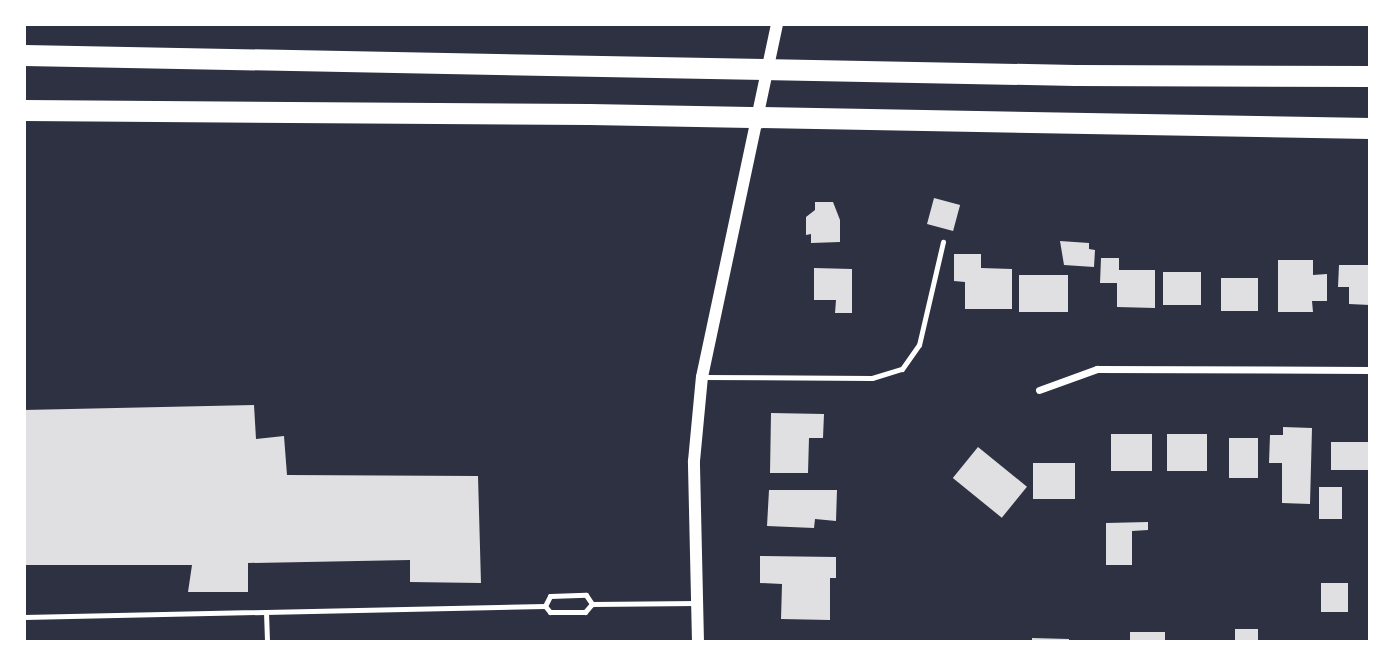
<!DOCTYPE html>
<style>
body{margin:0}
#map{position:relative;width:1394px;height:666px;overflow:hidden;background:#2d3142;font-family:"Noto Serif",serif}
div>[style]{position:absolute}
.building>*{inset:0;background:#e0e0e3;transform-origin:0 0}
.service>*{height:5px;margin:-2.5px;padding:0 2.5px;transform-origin:2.5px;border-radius:2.5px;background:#fff}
.minor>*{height:7px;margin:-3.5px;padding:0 3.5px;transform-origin:3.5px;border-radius:3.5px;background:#fff}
.tertiary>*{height:12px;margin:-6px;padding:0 6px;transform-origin:6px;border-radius:6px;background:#fff}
.motorway>*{height:21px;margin:-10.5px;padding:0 10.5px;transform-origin:10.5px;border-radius:10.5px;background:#fff}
span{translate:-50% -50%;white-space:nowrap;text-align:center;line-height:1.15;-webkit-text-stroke:5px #fff;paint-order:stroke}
.frame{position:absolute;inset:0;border:26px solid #fff;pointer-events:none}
</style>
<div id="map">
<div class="building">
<div style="left:934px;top:198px;width:27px;height:27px;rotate:15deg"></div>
<div style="clip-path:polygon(815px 202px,833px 202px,840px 220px,840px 242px,811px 243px,811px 234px,806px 235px,806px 217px,815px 210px)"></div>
<div style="clip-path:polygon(1060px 241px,1089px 243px,1089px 249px,1095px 250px,1094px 267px,1064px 265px)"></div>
<div style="clip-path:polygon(954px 254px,981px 254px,981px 268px,1012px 269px,1012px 309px,965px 309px,965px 282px,954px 281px)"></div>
<div style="clip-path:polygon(1101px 258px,1119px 258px,1119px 270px,1155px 270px,1155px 308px,1117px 307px,1117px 283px,1100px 283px)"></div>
<div style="clip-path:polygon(1278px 260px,1313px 260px,1313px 275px,1327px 274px,1327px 301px,1312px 301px,1313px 312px,1278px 312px)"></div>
<div style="clip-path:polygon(1339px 265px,1370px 265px,1370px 305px,1349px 304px,1349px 287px,1338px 287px)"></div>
<div style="clip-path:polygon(814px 268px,852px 269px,852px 313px,835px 313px,836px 300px,814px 300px)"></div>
<div style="left:1163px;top:272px;width:38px;height:33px"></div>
<div style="left:1019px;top:275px;width:49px;height:37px"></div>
<div style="left:1258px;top:278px;width:33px;height:37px;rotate:90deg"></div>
<div style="clip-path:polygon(254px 405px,256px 439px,284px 436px,287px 475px,478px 476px,481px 583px,410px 582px,410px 560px,248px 563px,248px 592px,188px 592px,192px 565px,24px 565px,24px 410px)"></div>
<div style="clip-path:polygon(771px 413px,824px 414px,823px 438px,809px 438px,808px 473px,770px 473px)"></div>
<div style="clip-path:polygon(1283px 427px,1312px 428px,1310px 504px,1282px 503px,1282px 463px,1269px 463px,1270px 435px,1283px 435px)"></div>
<div style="left:1152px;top:434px;width:37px;height:41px;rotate:90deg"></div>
<div style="left:1167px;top:434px;width:40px;height:37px"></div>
<div style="left:1229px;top:438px;width:29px;height:40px"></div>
<div style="left:1331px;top:442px;width:39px;height:28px"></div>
<div style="left:978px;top:447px;width:63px;height:40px;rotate:39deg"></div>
<div style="left:1075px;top:463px;width:36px;height:42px;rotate:90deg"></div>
<div style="left:1342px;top:487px;width:32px;height:23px;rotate:90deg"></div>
<div style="clip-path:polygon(769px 490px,837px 490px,836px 521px,815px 519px,814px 528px,767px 526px)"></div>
<div style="clip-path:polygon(1148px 522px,1148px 530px,1132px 531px,1132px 565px,1106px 565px,1106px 523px)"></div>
<div style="clip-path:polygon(760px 556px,836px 557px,836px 578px,830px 578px,830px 620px,781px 619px,782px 584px,760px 583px)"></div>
<div style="left:1321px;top:583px;width:27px;height:29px"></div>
<div style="left:1235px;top:629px;width:23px;height:13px"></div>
<div style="left:1130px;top:632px;width:35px;height:10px"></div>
<div style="clip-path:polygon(1032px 638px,1069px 639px,1069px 642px,1032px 642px)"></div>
</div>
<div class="service">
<div style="left:702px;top:377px;width:170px;rotate:0.3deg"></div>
<div style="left:872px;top:378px;width:31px;rotate:-17deg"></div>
<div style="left:902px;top:369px;width:29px;rotate:-55deg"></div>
<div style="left:919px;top:345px;width:106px;rotate:-76.9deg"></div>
<div style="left:545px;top:606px;width:11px;rotate:-63deg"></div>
<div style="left:550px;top:596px;width:36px;rotate:-2deg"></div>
<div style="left:586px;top:595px;width:11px;rotate:56deg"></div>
<div style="left:266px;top:612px;width:30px;rotate:88deg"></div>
<div style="left:24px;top:617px;width:521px;rotate:-1.21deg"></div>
<div style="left:545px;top:606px;width:8px;rotate:50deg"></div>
<div style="left:550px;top:612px;width:35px"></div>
<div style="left:585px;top:612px;width:11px;rotate:-49deg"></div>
<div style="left:592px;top:604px;width:105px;rotate:-0.5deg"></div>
</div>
<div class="minor">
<div style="left:1039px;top:390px;width:62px;rotate:-19.9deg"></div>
<div style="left:1097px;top:369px;width:273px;rotate:0.2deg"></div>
</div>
<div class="tertiary">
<div style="left:698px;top:642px;width:181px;rotate:-91.3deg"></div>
<div style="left:694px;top:461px;width:84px;rotate:-84.6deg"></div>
<div style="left:702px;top:377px;width:361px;rotate:-78deg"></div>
</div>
<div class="motorway">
<div style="left:24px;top:55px;width:1051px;rotate:1.09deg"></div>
<div style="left:1075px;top:75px;width:295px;rotate:0.2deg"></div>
<div style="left:24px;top:110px;width:565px;rotate:0.41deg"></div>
<div style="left:589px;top:114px;width:781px;rotate:1.03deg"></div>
</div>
<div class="frame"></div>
</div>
